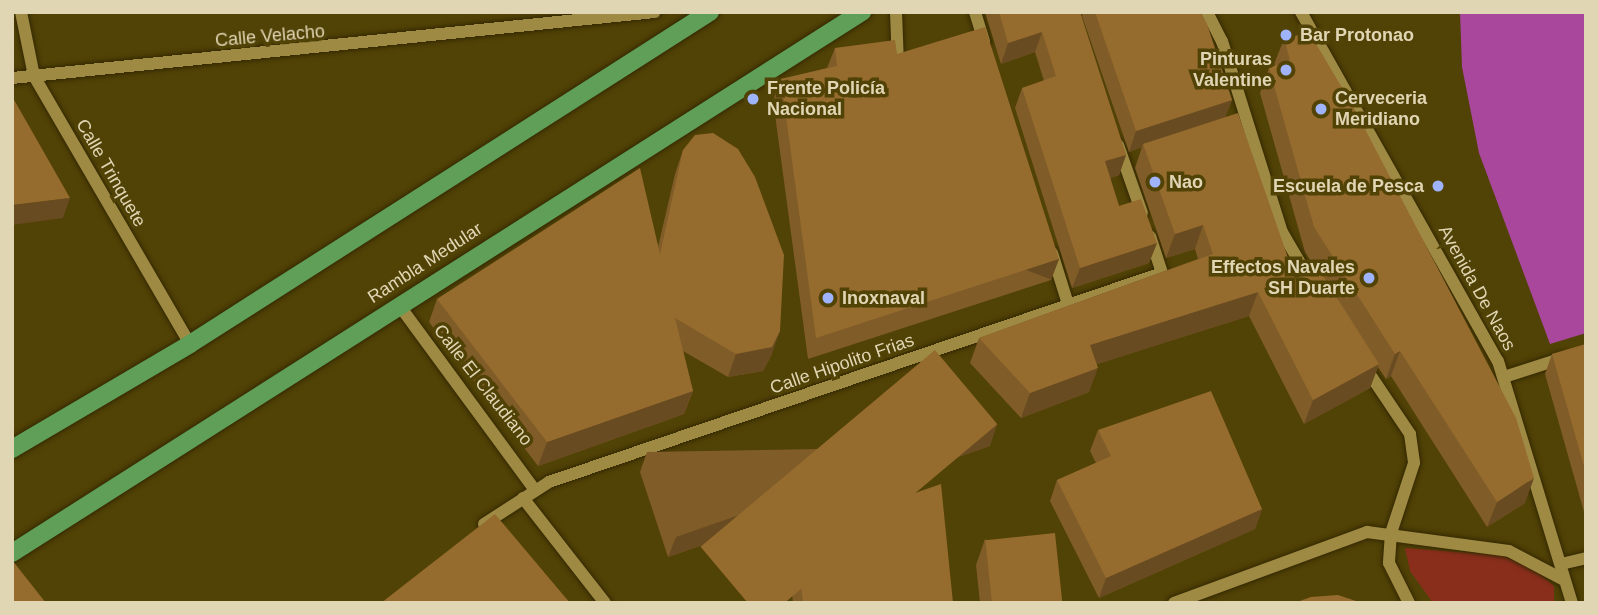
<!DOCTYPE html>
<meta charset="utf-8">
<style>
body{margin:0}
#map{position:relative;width:1598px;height:615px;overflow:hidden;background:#514206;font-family:Arial,sans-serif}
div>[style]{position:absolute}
.green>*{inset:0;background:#8a2e1c}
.water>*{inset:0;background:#a8479b}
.roads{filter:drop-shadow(0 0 2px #342902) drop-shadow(0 0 2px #342902)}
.minor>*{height:12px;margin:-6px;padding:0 6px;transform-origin:6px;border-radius:6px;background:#9f8a44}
.major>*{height:18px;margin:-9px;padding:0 9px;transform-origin:9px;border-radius:9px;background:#5f9f58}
.wall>*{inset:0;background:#805c28}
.shaded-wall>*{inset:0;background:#684b20;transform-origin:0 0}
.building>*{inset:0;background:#956b2e;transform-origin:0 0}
.dots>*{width:19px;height:19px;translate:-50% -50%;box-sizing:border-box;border:4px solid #514206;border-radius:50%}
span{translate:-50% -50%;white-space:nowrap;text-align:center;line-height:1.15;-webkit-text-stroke:7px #514206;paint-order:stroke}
.poi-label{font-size:18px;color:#e1d6b4;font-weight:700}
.left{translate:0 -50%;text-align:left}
.right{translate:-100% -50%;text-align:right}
.street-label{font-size:18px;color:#e1d6b4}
.frame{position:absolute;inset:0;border:14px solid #e1d6b4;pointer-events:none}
</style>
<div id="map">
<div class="green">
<div style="clip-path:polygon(1405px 548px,1500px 555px,1531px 566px,1554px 586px,1554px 602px,1433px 603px,1410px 571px)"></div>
</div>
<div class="water">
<div style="clip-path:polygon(1460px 12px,1586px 12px,1586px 333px,1550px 344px,1479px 153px,1462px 67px)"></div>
</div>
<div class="roads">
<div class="minor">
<div style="left:21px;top:12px;width:65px;rotate:78.5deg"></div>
<div style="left:34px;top:76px;width:310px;rotate:59.8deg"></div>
<div style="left:896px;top:12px;width:52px;rotate:87.8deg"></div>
<div style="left:975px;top:12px;width:31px;rotate:73deg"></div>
<div style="left:1207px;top:12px;width:33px;rotate:63deg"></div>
<div style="left:1222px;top:41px;width:200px;rotate:72.6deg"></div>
<div style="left:1282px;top:232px;width:64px;rotate:59.8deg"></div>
<div style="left:1301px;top:12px;width:401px;rotate:60.6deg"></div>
<div style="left:1498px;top:361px;width:253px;rotate:73deg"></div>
<div style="left:12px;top:78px;width:646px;rotate:-5.86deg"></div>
<div style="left:1118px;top:145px;width:72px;rotate:70.6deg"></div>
<div style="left:1052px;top:253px;width:53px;rotate:72.6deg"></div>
<div style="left:399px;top:305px;width:230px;rotate:53.7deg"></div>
<div style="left:1365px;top:367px;width:81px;rotate:56.1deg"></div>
<div style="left:1410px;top:434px;width:29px;rotate:82deg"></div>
<div style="left:1414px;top:463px;width:74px;rotate:108.2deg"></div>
<div style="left:1391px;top:533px;width:30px;rotate:94deg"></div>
<div style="left:1389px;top:563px;width:45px;rotate:63.4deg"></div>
<div style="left:1504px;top:377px;width:62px;rotate:-17.9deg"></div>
<div style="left:523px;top:498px;width:133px;rotate:52deg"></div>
<div style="left:484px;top:524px;width:77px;rotate:-32.9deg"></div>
<div style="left:549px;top:482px;width:648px;rotate:-18.83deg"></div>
<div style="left:1162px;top:273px;width:38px;rotate:-108deg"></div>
<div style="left:1561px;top:564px;width:26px;rotate:-13deg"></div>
<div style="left:1174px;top:603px;width:206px;rotate:-20.2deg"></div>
<div style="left:1367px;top:532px;width:143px;rotate:7.6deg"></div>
<div style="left:1509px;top:551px;width:62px;rotate:27.8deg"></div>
</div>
<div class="major">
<div style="left:12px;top:449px;width:207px;rotate:-30.5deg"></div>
<div style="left:190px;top:344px;width:617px;rotate:-32.56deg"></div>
<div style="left:12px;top:553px;width:1008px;rotate:-32.48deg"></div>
</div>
</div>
<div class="wall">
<div style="clip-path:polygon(985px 12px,1080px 12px,1126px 155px,1119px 175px,1110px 178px,1119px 206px,1157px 243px,1149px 263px,1072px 288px,1015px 108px,1022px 88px,1044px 81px,1035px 52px,1001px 64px)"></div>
<div style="clip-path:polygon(1083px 12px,1200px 12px,1232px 100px,1225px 117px,1295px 278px,1317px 271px,1305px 252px,1260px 93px,1269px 68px,1275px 66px,1274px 64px,1284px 39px,1525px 503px,1487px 527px,1391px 376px,1386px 379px,1378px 367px,1370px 388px,1304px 424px,1249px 316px,1097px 364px,1089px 392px,1021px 418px,970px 363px,979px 338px,1198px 259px,1195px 249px,1166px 258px,1135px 168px,1142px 147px,1129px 152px,1082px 16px)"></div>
<div style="clip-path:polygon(835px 48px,897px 54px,1059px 259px,1051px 280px,808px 359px,773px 100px,781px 79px,827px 68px)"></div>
<div style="clip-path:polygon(683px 150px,772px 354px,763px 371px,728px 377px,683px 351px,693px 391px,684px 414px,538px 466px,429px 322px,437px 299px,658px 247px,675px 174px)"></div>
<div style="clip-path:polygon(1586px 344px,1586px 519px,1545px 374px,1552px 354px)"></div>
<div style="clip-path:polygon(1098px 430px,1262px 509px,1255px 529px,1099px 598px,1050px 501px,1057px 480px,1096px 463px,1090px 451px)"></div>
<div style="clip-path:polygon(990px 446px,668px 557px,640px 472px,647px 452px)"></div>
<div style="clip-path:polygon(796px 534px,953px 603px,793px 603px,788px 554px)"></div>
<div style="clip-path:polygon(985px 539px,1062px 603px,980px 603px,976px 565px)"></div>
</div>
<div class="shaded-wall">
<div style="clip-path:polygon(1042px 32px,1035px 52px,1001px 64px,1008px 43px)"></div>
<div style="clip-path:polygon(1232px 100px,1224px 121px,1143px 144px,1142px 147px,1129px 152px,1136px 131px)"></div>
<div style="clip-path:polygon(1126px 155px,1119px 175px,1098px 182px,1105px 161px)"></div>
<div style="clip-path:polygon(70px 198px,63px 218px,12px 225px,12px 205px)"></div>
<div style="clip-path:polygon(1203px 225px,1195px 249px,1166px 258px,1175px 234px)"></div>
<div style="clip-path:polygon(1157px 243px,1149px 263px,1072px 288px,1080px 268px)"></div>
<div style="left:1059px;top:259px;width:22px;height:256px;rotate:111deg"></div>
<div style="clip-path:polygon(1258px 292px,1249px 316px,1082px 369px,1090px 345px)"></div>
<div style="clip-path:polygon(780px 331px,772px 354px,763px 371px,728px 377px,736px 354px)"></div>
<div style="clip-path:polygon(1400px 351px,1391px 376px,1386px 379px,1395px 354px)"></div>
<div style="clip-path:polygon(1379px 364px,1370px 388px,1304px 424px,1313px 400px)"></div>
<div style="clip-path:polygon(1098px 368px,1089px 392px,1021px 418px,1030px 393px)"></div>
<div style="clip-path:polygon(693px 391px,684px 414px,538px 466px,547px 442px)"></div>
<div style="clip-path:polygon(997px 425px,990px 446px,668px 557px,676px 537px)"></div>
<div style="clip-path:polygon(1534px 478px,1525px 503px,1487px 527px,1497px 502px)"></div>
<div style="clip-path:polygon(1262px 509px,1255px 529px,1099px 598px,1106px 578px)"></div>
</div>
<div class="building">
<div style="clip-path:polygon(999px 12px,1080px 12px,1126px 155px,1105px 161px,1119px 206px,1141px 199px,1157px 243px,1080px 268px,1022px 88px,1056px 76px,1042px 32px,1008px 43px)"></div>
<div style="clip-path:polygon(1095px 12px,1200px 12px,1207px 24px,1232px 100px,1136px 131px)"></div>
<div style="clip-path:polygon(985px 27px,1059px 259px,816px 338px,781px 79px,837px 66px,835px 48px,895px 40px,897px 54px)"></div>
<div style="clip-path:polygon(1309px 32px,1354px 108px,1516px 418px,1534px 478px,1497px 502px,1400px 351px,1395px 354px,1314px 227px,1269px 68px,1290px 60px,1284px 39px)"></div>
<div style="clip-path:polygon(12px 98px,13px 98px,70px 198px,12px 205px)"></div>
<div style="clip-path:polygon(1238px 113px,1295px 278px,1320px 271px,1379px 364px,1313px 400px,1258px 292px,1090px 345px,1098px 368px,1030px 393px,979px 338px,1213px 254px,1203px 225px,1175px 234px,1143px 144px)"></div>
<div style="clip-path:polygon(713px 133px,738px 149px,755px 177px,784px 255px,780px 331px,772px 347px,736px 354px,675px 318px,693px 391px,547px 442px,437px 299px,640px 168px,660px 254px,683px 150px,695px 135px)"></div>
<div style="clip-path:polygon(1586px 344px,1586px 473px,1552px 354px)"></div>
<div style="left:935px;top:350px;width:97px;height:306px;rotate:50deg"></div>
<div style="clip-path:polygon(1211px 391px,1262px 509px,1106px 578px,1057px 480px,1111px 456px,1098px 430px)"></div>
<div style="clip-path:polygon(941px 484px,953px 603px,803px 603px,796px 534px)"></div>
<div style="clip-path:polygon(495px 514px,570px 603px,381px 603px)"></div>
<div style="left:1055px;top:533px;width:70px;height:70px;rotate:84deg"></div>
<div style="clip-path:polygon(12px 560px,46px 603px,12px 603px)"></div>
<div style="clip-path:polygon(1338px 595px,1362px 603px,1294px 603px,1311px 597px)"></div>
</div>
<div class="dots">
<div style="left:1286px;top:35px;background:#a0b3fd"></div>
<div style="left:1286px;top:70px;background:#a0b3fd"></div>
<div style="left:753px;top:99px;background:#a0b3fd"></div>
<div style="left:1321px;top:109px;background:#a0b3fd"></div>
<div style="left:1155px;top:182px;background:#a0b3fd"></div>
<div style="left:1438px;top:186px;background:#a0b3fd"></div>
<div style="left:1369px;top:278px;background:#a0b3fd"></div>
<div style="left:828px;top:298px;background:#a0b3fd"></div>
</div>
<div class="poi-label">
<span class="left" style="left:1300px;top:35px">Bar Protonao</span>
<span class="right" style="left:1272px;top:70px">Pinturas<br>Valentine</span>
<span class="left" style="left:767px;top:99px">Frente Policía<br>Nacional</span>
<span class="left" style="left:1335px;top:109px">Cerveceria<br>Meridiano</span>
<span class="left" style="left:1169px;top:182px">Nao</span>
<span class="right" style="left:1424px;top:186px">Escuela de Pesca</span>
<span class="right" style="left:1355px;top:278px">Effectos Navales<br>SH Duarte</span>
<span class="left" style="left:842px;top:298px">Inoxnaval</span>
</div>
<div class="street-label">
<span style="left:270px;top:36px;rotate:-5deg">Calle Velacho</span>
<span style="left:111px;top:173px;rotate:60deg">Calle Trinquete</span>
<span style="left:425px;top:263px;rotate:-33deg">Rambla Medular</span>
<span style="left:1477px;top:288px;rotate:61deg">Avenida De Naos</span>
<span style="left:842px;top:364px;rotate:-19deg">Calle Hipolito Frias</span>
<span style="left:483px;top:385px;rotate:52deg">Calle El Claudiano</span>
</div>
<div class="frame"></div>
</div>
